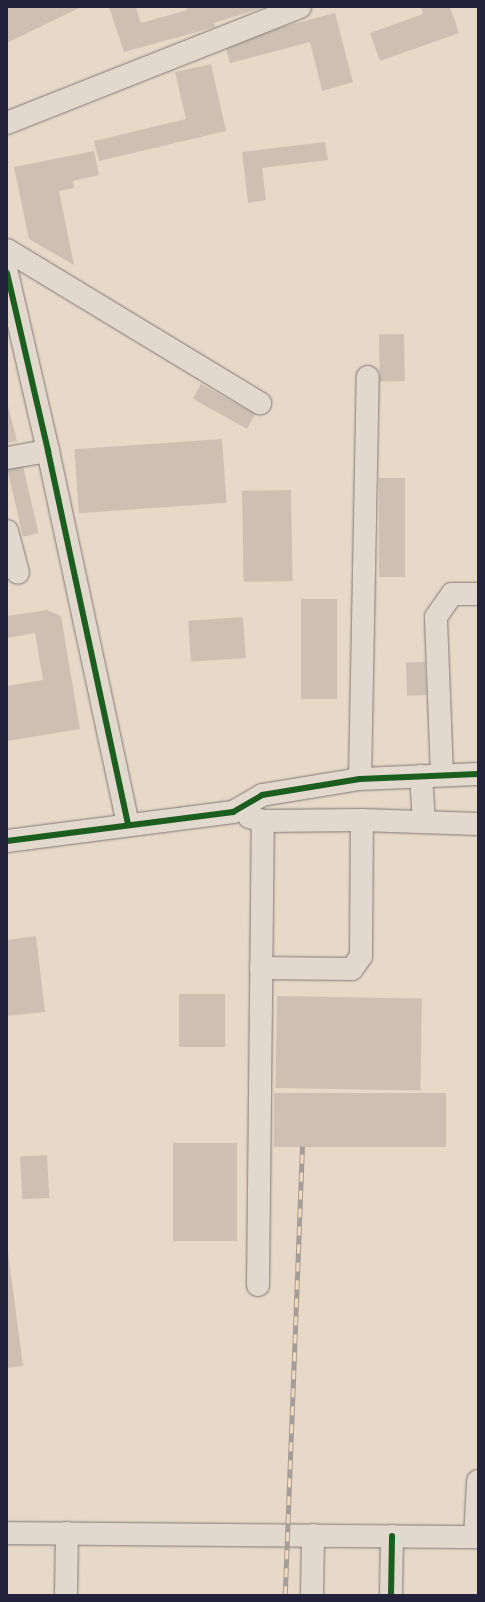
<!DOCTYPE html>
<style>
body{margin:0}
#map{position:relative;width:485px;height:1602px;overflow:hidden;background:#e7d8c8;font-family:Itim,sans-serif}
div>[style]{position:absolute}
.building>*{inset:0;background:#cebfb3;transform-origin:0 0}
.roads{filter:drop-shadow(0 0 1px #7f7876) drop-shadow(0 0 1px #7f7876)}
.minor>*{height:22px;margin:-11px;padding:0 11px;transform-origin:11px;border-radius:11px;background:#e2d8cd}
.rail>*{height:4.5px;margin-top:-2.25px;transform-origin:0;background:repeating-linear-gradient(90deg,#f4d9bb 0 9px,#a49d98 0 18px);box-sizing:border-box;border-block:1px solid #a49d98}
.cycleway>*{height:6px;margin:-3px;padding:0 3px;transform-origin:3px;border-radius:3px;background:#1b5e20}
span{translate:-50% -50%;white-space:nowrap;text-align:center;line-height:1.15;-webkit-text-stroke:3px #f4d9bb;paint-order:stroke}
.frame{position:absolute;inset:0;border:8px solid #22223b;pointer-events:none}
</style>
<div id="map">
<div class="building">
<div style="clip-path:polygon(7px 7px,81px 7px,7px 43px)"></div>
<div style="clip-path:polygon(109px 7px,136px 7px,141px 23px,187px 10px,186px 7px,265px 7px,214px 23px,215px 27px,124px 52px)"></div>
<div style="clip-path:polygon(421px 7px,450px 7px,459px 33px,380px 61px,370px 33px,423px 14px)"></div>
<div style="clip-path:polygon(335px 13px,353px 82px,322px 91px,310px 42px,230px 63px,224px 42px)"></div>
<div style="clip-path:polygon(211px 64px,226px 131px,99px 161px,94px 141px,186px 119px,175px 72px)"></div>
<div style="clip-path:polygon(325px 142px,328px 160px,262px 168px,266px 200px,248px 203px,242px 152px)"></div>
<div style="clip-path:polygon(94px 151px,99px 175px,73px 181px,74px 188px,59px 191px,74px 265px,29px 239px,14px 167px)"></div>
<div style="left:404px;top:334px;width:47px;height:25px;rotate:89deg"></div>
<div style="left:201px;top:384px;width:62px;height:17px;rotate:29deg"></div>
<div style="clip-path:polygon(7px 401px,17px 441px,7px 443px)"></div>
<div style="left:222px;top:439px;width:64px;height:148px;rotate:86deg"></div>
<div style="left:23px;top:466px;width:69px;height:16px;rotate:77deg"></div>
<div style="left:379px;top:478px;width:26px;height:99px"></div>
<div style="left:291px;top:490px;width:91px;height:49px;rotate:89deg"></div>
<div style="left:301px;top:599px;width:36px;height:100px"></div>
<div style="clip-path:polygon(47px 610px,61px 616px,80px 729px,7px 741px,7px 686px,43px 680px,35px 633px,7px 638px,7px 616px)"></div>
<div style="left:243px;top:617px;width:41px;height:55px;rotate:86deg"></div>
<div style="left:425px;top:662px;width:33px;height:19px;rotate:88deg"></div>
<div style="clip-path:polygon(36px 936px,45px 1012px,7px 1016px,7px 940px)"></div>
<div style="left:225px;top:994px;width:53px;height:46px;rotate:90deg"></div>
<div style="left:277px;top:996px;width:145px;height:92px;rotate:1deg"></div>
<div style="left:274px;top:1093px;width:172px;height:54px"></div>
<div style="left:237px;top:1143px;width:98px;height:64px;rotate:90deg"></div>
<div style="left:47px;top:1155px;width:43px;height:27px;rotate:87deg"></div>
<div style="clip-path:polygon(7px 1245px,23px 1366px,7px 1368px)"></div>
</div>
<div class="roads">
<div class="minor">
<div style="left:7px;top:123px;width:315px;rotate:-21.6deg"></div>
<div style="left:7px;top:250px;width:296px;rotate:31.2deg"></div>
<div style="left:7px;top:273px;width:183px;rotate:77deg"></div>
<div style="left:48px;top:451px;width:382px;rotate:77.9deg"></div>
<div style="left:7px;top:458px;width:42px;rotate:-9.7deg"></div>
<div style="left:7px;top:531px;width:43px;rotate:75.3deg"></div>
<div style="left:442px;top:775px;width:158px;rotate:-92.2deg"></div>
<div style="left:436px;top:617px;width:28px;rotate:-55deg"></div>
<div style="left:452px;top:594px;width:26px"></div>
<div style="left:421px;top:776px;width:45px;rotate:86.2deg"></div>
<div style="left:360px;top:779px;width:402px;rotate:-88.9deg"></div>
<div style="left:249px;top:817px;width:15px;rotate:16deg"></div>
<div style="left:263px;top:821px;width:99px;rotate:-0.6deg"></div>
<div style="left:362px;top:820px;width:116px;rotate:2deg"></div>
<div style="left:7px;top:841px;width:228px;rotate:-7.3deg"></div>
<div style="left:233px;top:812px;width:34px;rotate:-30deg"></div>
<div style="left:262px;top:795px;width:99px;rotate:-9.3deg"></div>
<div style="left:360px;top:779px;width:118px;rotate:-2.4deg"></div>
<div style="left:261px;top:968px;width:91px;rotate:0.6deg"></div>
<div style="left:352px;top:969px;width:16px;rotate:-55deg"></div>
<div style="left:361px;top:956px;width:136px;rotate:-89.6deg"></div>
<div style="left:258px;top:1285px;width:464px;rotate:-89.4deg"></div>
<div style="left:7px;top:1533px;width:471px;rotate:0.5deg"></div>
<div style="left:475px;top:1537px;width:56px;rotate:-86.9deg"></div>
<div style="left:66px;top:1595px;width:62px;rotate:-89.1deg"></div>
<div style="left:312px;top:1595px;width:60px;rotate:-89deg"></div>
<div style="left:391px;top:1595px;width:59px;rotate:-89deg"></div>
</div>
</div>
<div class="rail">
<div style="left:285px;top:1595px;width:449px;rotate:-87.8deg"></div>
</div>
<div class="cycleway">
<div style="left:7px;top:273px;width:183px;rotate:77deg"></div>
<div style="left:48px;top:451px;width:382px;rotate:77.9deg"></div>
<div style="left:7px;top:841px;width:228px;rotate:-7.3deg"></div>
<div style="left:233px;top:812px;width:34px;rotate:-30deg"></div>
<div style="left:262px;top:795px;width:99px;rotate:-9.3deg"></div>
<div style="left:360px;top:779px;width:118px;rotate:-2.4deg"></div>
<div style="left:391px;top:1595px;width:59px;rotate:-89deg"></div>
</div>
<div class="frame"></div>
</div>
